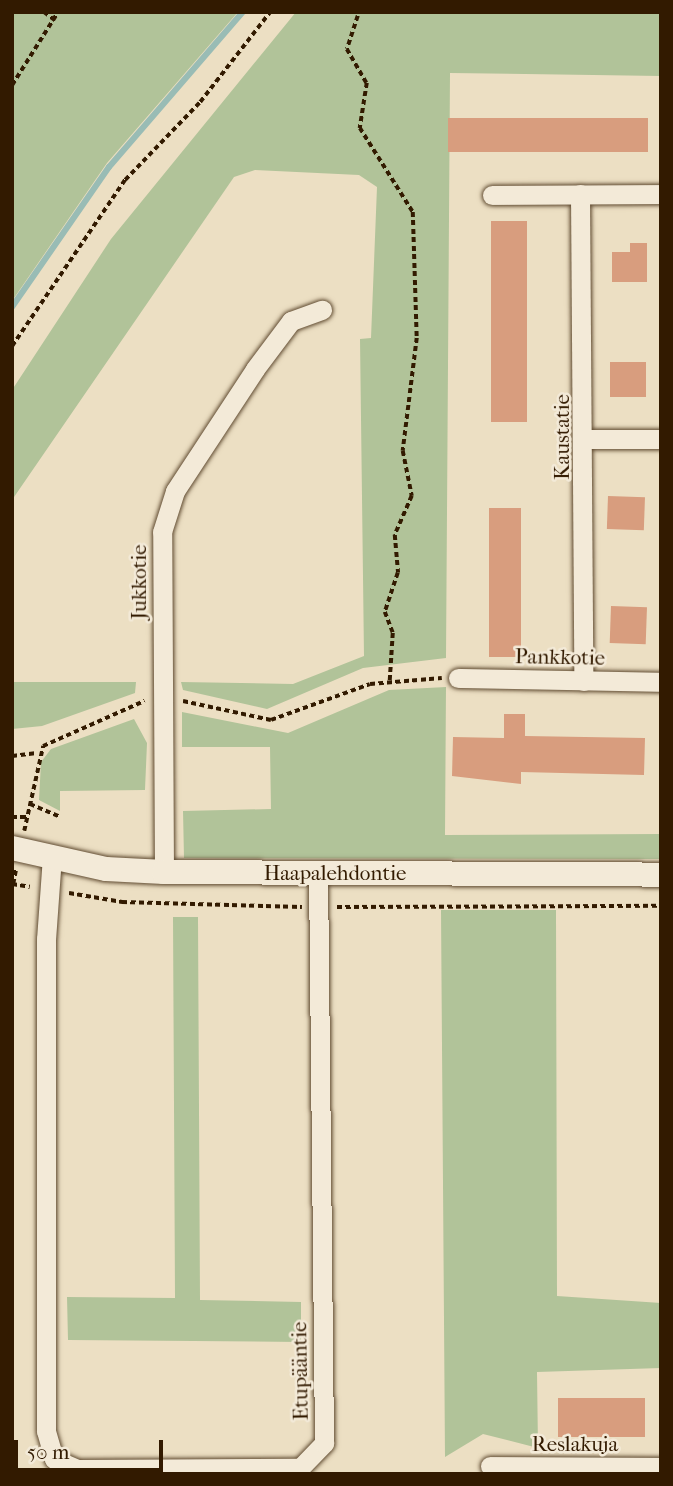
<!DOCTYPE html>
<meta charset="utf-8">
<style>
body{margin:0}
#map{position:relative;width:673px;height:1486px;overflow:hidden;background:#ecdfc3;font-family:"IM FELL French Canon",serif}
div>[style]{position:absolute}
.green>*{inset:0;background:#b1c399}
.stream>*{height:6px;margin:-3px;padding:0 3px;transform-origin:3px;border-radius:3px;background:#99bcb5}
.building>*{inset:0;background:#d89d7e;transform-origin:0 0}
.path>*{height:3.5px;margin-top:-1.75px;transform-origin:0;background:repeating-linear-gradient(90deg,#321a00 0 5px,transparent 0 8.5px)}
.roads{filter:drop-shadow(0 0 2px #604b31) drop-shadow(0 0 2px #604b31)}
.minor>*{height:19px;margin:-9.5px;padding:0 9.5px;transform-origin:9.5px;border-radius:9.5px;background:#f3ead8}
.tertiary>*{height:24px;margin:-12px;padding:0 12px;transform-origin:12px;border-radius:12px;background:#f3ead8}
span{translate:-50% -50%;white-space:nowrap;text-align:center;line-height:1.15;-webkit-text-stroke:5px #f3ead8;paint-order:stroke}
.street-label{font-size:21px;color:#321a00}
.frame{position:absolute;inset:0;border:14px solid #321a00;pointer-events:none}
.scale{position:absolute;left:14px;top:1440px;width:149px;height:32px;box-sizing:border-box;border:4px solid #321a00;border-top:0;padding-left:9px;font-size:21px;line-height:24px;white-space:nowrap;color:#321a00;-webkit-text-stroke:5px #f3ead8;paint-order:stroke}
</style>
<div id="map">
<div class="green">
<div style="clip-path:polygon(12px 12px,238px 12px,107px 163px,12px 301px)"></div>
<div style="clip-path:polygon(296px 12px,661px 12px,661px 76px,450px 73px,446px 658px,363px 668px,267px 709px,183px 690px,181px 682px,293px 684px,364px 656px,360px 339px,371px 338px,377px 187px,359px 175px,255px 170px,234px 177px,12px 500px,12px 390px,111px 239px)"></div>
<div style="clip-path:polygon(12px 682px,136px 682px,135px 693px,42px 726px,12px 729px)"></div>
<div style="clip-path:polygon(446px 687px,445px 835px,661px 834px,661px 859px,184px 858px,183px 811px,271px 809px,270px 747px,182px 747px,182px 712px,288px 733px,389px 690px)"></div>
<div style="clip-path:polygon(134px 719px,147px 743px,145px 790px,60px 791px,60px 811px,39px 800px,41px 762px,51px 749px)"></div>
<div style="clip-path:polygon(441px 910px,556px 910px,557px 1296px,661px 1303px,661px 1368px,537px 1372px,538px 1448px,483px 1434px,445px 1457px)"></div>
<div style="clip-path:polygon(173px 917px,198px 917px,200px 1300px,301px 1302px,301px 1342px,68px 1340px,67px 1297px,175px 1298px)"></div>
</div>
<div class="stream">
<div style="left:12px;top:307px;width:170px;rotate:-55.3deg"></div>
<div style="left:109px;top:167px;width:205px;rotate:-49.2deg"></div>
</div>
<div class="building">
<div style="left:648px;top:118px;width:34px;height:200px;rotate:90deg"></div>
<div style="left:491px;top:221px;width:36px;height:201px"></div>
<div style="clip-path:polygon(630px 243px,647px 243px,647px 282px,612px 282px,612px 252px,630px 252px)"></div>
<div style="left:610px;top:362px;width:36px;height:35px"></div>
<div style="left:608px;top:496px;width:37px;height:33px;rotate:2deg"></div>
<div style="left:489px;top:508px;width:32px;height:149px"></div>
<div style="left:611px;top:606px;width:36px;height:37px;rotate:2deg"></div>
<div style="clip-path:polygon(504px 714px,525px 714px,525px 736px,645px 738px,644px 775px,521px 772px,521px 784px,452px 776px,453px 737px,504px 738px)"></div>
<div style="left:558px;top:1398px;width:87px;height:39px"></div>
</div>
<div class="path">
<div style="left:44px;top:12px;width:15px;rotate:37deg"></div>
<div style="left:324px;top:12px;width:38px"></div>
<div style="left:358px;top:16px;width:35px;rotate:108deg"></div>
<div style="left:347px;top:49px;width:39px;rotate:60deg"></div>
<div style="left:367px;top:83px;width:46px;rotate:98.8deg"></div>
<div style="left:360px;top:128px;width:99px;rotate:57.8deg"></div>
<div style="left:413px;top:212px;width:126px;rotate:88.2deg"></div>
<div style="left:417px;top:338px;width:114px;rotate:97.1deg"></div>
<div style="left:403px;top:451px;width:46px;rotate:78.7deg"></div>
<div style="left:412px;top:496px;width:43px;rotate:113.6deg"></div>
<div style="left:395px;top:535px;width:38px;rotate:85deg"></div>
<div style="left:398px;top:573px;width:41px;rotate:108.4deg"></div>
<div style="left:385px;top:612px;width:22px;rotate:69deg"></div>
<div style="left:393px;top:633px;width:48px;rotate:93.6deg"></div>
<div style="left:12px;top:85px;width:86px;rotate:-57.8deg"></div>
<div style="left:12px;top:346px;width:201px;rotate:-55.8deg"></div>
<div style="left:125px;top:180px;width:108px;rotate:-46.1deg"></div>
<div style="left:200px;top:102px;width:114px;rotate:-52.1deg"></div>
<div style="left:183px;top:701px;width:90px;rotate:12.2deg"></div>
<div style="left:271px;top:720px;width:105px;rotate:-20deg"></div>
<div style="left:370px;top:684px;width:72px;rotate:-4.8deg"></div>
<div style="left:12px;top:756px;width:25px;rotate:-7deg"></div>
<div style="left:30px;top:804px;width:33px;rotate:23deg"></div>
<div style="left:12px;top:817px;width:15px"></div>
<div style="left:24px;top:831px;width:87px;rotate:-77.4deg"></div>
<div style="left:43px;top:746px;width:111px;rotate:-24deg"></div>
<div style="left:12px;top:884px;width:18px;rotate:9deg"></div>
<div style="left:13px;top:884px;width:15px;rotate:-79deg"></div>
<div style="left:69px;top:893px;width:54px;rotate:9.6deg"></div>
<div style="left:122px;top:902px;width:180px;rotate:1.6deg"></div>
<div style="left:337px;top:907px;width:324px;rotate:-0.2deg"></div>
</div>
<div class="roads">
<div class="minor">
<div style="left:580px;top:194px;width:487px;rotate:89.6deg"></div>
<div style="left:492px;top:195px;width:169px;rotate:-0.3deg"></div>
<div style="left:585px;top:439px;width:76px"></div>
<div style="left:458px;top:678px;width:203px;rotate:1.1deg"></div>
<div style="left:52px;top:856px;width:83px;rotate:94.1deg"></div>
<div style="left:46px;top:939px;width:492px;rotate:90deg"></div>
<div style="left:46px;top:1431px;width:29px;rotate:74deg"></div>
<div style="left:54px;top:1459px;width:26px;rotate:23deg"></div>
<div style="left:78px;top:1469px;width:222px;rotate:-0.3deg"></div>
<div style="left:300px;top:1468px;width:35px;rotate:-46deg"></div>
<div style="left:324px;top:1443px;width:570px;rotate:-90.6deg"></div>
<div style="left:164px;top:872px;width:340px;rotate:-90.3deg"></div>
<div style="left:162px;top:532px;width:43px;rotate:-72.4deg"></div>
<div style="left:175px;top:491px;width:146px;rotate:-56.7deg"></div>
<div style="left:255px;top:369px;width:60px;rotate:-53.1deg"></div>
<div style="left:291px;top:321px;width:33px;rotate:-20deg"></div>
<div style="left:490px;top:1466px;width:171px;rotate:0.3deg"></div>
</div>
<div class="tertiary">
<div style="left:12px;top:848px;width:96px;rotate:12.6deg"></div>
<div style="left:106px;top:869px;width:58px;rotate:3deg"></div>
<div style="left:164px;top:872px;width:497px;rotate:0.3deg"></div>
</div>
</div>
<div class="street-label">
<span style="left:562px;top:437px;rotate:-90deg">Kaustatie</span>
<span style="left:139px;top:582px;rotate:-90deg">Jukkotie</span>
<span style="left:560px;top:657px;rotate:1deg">Pankkotie</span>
<span style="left:335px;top:873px">Haapalehdontie</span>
<span style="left:300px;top:1371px;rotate:-91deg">Etupääntie</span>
<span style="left:575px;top:1444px">Reslakuja</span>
</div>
<div class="frame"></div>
<div class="scale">50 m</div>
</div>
